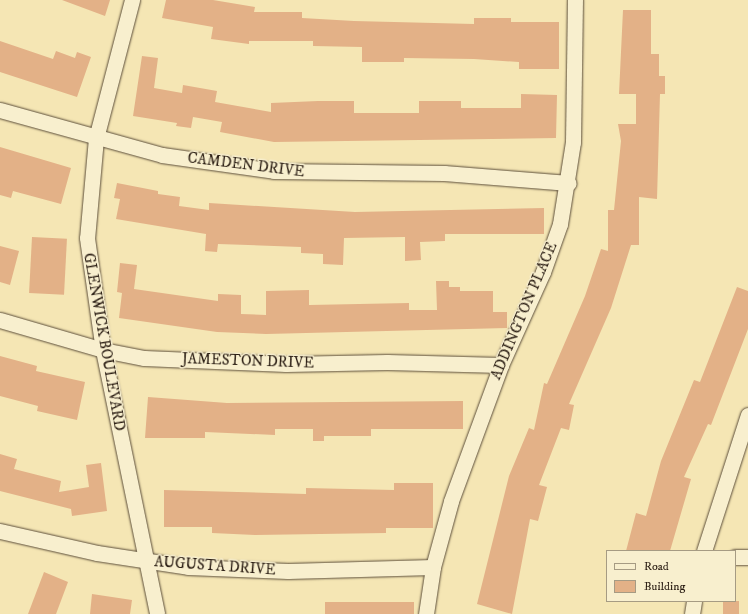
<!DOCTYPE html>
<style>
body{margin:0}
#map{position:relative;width:748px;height:614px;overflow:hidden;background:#f5e6b4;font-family:"IM FELL DW Pica",serif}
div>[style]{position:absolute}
.building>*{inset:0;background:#e3b187;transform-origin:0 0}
.roads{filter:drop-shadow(0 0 1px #5d4f3b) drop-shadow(0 0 1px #5d4f3b)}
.street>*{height:15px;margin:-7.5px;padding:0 7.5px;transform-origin:7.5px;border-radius:7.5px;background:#f8efce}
span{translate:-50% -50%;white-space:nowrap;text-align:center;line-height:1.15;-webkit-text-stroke:3px #f8efce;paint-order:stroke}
.street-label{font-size:15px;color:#2a1d13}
.legend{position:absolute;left:606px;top:550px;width:130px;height:52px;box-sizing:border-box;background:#f8efce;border:1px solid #a69b83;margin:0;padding:5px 7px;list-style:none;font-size:12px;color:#2a1d13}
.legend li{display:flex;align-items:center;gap:8px;height:20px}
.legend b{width:20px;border:1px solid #a69b83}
</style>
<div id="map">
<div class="building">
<div style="clip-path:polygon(62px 0,110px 0,105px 16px)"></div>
<div style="clip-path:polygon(166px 0,213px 0,255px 7px,254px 12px,302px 12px,302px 18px,354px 21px,474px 24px,474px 18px,511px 18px,511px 22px,559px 22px,559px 69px,519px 69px,519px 62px,474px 59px,404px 58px,404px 62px,362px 62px,362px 47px,313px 46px,313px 41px,249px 41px,249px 44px,211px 39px,213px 27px,162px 18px)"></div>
<div style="clip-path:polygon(623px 10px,651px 10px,651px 54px,659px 54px,659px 76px,665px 76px,665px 94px,660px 94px,657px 199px,639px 197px,639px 245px,631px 245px,611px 308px,569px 404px,574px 405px,569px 430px,561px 428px,539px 485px,547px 487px,538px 521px,530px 519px,512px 614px,477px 604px,509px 476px,529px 428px,534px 430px,544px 383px,547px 384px,585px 296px,601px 249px,608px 251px,608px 210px,614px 210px,621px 141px,618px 124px,636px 124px,636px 94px,619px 94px)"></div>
<div style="clip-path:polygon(0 41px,53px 59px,56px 51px,75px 58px,77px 52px,91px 57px,77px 97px,0 72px)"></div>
<div style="clip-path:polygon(142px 56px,158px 58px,154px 88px,182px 93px,183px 85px,217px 91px,215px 102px,271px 112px,271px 103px,318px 101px,354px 101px,354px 113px,419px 113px,419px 101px,461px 101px,461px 108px,521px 108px,521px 94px,557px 95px,556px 138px,274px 142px,220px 132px,222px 122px,193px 117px,191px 128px,176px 126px,177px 123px,133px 116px)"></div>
<div style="clip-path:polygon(0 147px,71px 168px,61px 204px,13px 191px,11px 198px,0 195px)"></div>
<div style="clip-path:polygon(117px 183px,158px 191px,158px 194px,180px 197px,179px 206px,209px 210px,209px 203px,355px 212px,544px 208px,544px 234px,445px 234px,445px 241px,420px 242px,421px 260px,405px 261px,405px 237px,344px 238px,343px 265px,323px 264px,323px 254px,301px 253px,301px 247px,218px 244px,217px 252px,205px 251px,206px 234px,116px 219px,120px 199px,114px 198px)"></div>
<div style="left:32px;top:237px;width:35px;height:56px;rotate:3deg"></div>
<div style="clip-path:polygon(0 246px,19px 251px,10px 285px,0 282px)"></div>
<div style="clip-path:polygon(120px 263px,137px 265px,134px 289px,218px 301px,218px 294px,241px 295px,241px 314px,266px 315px,266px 291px,309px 290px,309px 305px,409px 303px,409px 310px,437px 310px,436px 281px,449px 281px,449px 287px,460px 287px,460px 291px,493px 291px,493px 312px,507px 312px,507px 328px,266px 334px,217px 332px,119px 318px,122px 293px,117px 292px)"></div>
<div style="clip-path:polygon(737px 287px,748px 291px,748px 329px,711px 425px,708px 424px,684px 477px,691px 479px,670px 551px,626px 551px,636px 513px,646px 516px,661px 461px,694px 380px,700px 382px)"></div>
<div style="clip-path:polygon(0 356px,37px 366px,36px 371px,85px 382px,77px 420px,37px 411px,38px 406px,0 396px)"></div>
<div style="clip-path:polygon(148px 397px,227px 403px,463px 401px,463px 429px,371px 429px,371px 436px,324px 436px,324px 441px,313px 441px,313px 429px,275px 429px,275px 435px,205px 432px,205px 438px,145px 438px)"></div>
<div style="clip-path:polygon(0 454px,17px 459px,14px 469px,61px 481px,59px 492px,89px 487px,86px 465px,101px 463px,107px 511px,72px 516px,71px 509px,0 491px)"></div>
<div style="clip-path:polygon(394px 483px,433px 483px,433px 528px,386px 528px,386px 533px,255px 535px,212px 533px,212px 527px,164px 527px,164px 490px,306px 494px,306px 488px,394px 490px)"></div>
<div style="clip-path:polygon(44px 572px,68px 582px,56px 614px,28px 614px)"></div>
<div style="clip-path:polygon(92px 594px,132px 600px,130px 614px,90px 614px)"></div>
<div style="left:723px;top:601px;width:16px;height:13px"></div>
<div style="left:325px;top:602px;width:89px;height:12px"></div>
</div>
<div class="roads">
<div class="street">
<div style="left:132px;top:0;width:143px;rotate:104.6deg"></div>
<div style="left:96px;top:138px;width:100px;rotate:95.1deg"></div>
<div style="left:87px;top:238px;width:113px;rotate:81.9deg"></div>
<div style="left:103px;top:350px;width:269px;rotate:78.4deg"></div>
<div style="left:0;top:110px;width:168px;rotate:15.5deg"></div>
<div style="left:162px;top:155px;width:113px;rotate:8.1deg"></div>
<div style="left:274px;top:171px;width:170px;rotate:0.7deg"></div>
<div style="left:444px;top:173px;width:125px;rotate:4.6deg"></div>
<div style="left:0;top:320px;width:107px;rotate:16.2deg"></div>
<div style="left:103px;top:350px;width:42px;rotate:11deg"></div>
<div style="left:144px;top:358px;width:142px;rotate:2.4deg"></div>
<div style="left:286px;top:364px;width:101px;rotate:-1.1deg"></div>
<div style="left:387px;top:362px;width:114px;rotate:1.5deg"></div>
<div style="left:0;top:531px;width:99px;rotate:12.8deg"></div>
<div style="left:97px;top:553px;width:92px;rotate:8.7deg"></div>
<div style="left:188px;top:567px;width:100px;rotate:2.3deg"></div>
<div style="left:288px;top:571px;width:145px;rotate:-1.6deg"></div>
<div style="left:704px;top:551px;width:143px;rotate:-72.1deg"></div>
<div style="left:735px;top:557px;width:13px"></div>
<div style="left:426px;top:614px;width:48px;rotate:-81.5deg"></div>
<div style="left:433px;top:567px;width:68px;rotate:-74.7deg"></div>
<div style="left:451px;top:501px;width:145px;rotate:-69.8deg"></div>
<div style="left:501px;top:365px;width:102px;rotate:-65.7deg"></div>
<div style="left:543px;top:272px;width:51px;rotate:-70.5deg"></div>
<div style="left:560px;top:224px;width:83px;rotate:-81deg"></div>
<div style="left:573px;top:142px;width:142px;rotate:-89.2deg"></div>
<div style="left:692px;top:614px;width:13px;rotate:-81deg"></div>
</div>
</div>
<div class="street-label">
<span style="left:246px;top:165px;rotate:7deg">CAMDEN DRIVE</span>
<span style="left:524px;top:311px;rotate:-67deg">ADDINGTON PLACE</span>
<span style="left:104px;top:342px;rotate:80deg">GLENWICK BOULEVARD</span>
<span style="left:248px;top:361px;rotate:2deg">JAMESTON DRIVE</span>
<span style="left:215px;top:566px;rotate:4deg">AUGUSTA DRIVE</span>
</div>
<ul class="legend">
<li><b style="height:5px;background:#f8efce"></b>Road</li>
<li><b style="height:11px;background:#e3b187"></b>Building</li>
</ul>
</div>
